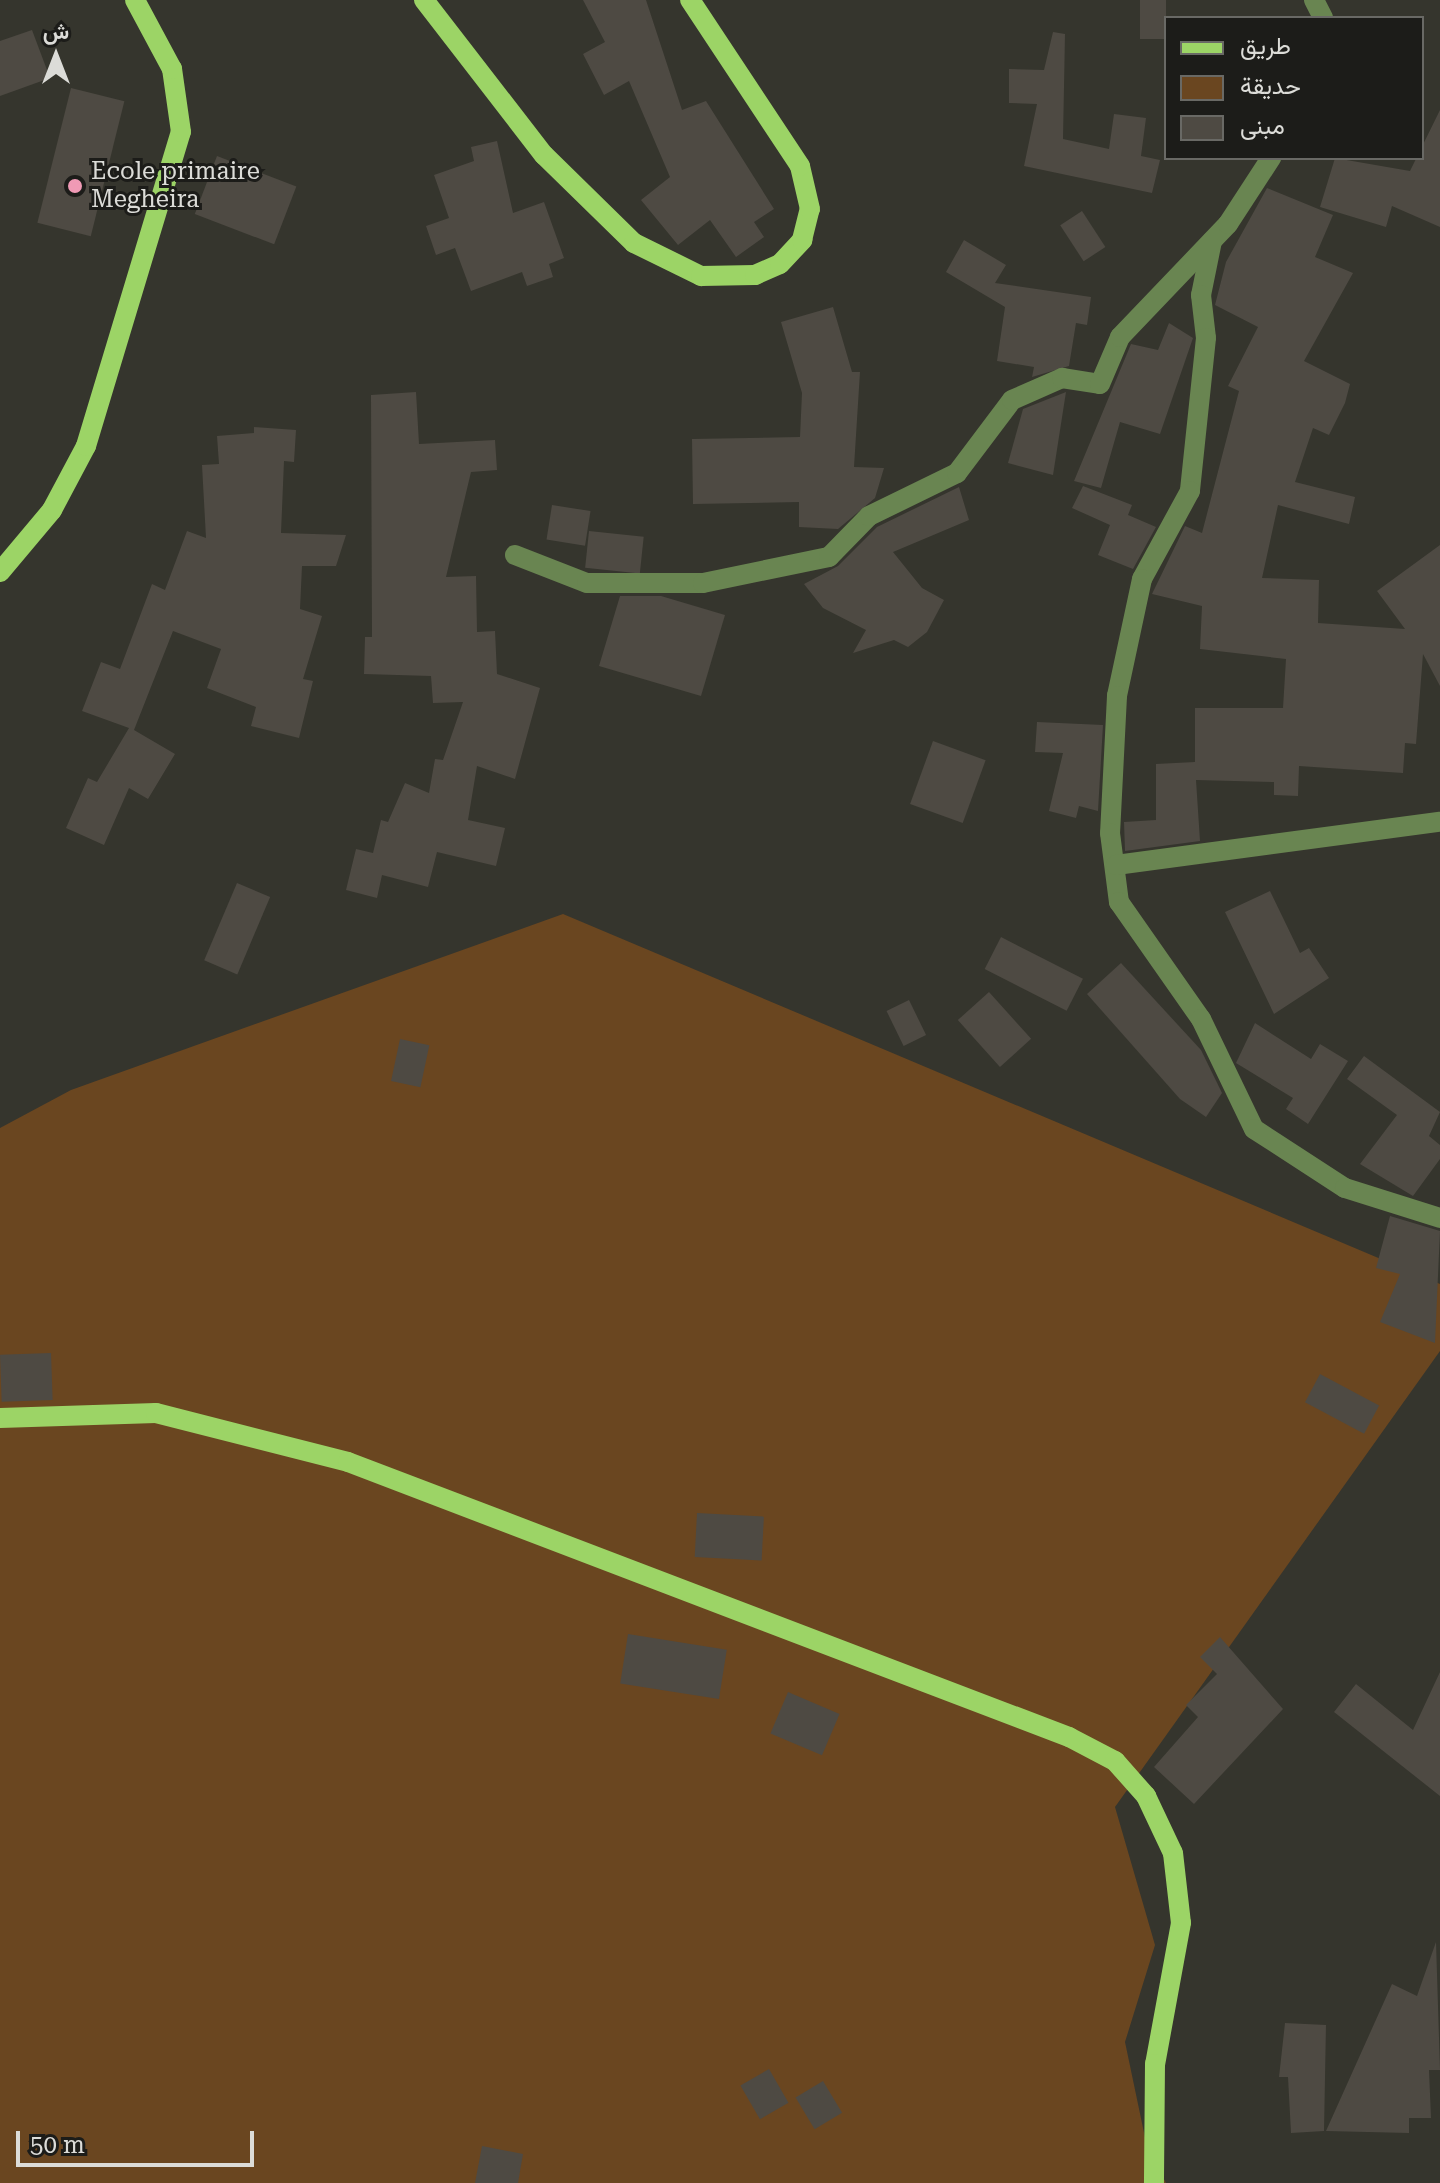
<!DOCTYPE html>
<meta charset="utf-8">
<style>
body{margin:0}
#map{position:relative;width:1440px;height:2183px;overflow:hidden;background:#35352d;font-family:"Roboto Serif",Vazirmatn,serif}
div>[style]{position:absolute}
.green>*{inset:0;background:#6a4620}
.building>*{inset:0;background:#4e4a43;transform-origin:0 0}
.minor>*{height:20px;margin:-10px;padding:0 10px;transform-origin:10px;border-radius:10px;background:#698551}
.major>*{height:20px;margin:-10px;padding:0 10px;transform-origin:10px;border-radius:10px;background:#9cd466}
.dots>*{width:22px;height:22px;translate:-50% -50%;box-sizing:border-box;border:4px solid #1c1c19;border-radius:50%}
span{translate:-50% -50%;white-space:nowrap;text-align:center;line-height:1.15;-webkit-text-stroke:6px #1c1c19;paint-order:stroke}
.poi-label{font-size:24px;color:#dcdcd8}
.left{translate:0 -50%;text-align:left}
.legend{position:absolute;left:1164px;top:16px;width:260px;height:144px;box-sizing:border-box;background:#1c1c19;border:2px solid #696965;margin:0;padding:10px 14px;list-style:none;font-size:24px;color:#dcdcd8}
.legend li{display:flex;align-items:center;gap:16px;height:40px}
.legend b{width:40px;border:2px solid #696965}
.north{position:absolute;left:16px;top:16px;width:80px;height:80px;-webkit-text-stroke:6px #1c1c19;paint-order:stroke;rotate:0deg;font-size:22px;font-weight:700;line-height:32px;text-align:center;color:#dcdcd8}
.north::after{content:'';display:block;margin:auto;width:28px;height:36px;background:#dcdcd8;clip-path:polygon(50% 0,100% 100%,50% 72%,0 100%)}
.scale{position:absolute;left:16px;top:2131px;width:238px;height:36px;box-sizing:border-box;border:4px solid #dcdcd8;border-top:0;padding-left:10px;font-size:24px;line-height:28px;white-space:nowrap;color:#dcdcd8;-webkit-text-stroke:6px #1c1c19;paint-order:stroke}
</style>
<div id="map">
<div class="green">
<div style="clip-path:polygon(563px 914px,1440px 1284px,1440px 1351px,1115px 1807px,1155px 1945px,1125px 2042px,1147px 2147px,1166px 2183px,0 2183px,0 1128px,71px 1090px)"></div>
</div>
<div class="building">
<div style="clip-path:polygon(583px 0,646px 0,682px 110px,706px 101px,774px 209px,754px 222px,764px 237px,736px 257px,710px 220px,678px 245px,641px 200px,670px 177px,629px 81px,604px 95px,583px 54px,605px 42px)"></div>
<div style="left:1140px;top:0;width:26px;height:39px"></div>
<div style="clip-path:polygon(32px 30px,50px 78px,0 96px,0 41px)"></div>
<div style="clip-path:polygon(1053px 32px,1065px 34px,1063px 139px,1109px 149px,1114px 114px,1146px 118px,1141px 156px,1160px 160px,1152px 193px,1024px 166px,1037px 104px,1009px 103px,1009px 69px,1044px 70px)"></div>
<div style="left:71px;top:88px;width:55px;height:139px;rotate:14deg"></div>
<div style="clip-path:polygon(1440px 110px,1440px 227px,1392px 206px,1386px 227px,1320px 207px,1335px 158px,1410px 171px)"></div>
<div style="clip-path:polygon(497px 141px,513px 213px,544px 202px,564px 258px,549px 264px,553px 277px,527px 286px,522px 272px,471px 291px,455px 248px,436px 255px,426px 226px,449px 218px,434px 175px,474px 161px,471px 147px)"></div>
<div style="left:217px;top:156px;width:85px;height:62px;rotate:21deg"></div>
<div style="clip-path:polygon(1267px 188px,1333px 215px,1315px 257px,1353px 273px,1304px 361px,1350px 384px,1345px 403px,1329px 435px,1313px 428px,1295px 482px,1355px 497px,1349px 524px,1278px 505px,1262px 578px,1319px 580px,1318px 623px,1405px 629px,1377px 591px,1440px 545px,1440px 686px,1423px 654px,1416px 744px,1405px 743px,1403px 773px,1299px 766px,1298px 796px,1274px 795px,1274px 782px,1196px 780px,1200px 841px,1125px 851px,1124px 822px,1156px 820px,1156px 764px,1195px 762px,1195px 708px,1283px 708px,1286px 659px,1200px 649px,1202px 606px,1152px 594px,1185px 526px,1202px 533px,1239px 391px,1228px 386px,1258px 327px,1215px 305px,1226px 262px)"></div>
<div style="left:1082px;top:211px;width:43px;height:26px;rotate:57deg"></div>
<div style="clip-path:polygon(964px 240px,1006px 265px,995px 283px,1091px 297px,1087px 325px,1076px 323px,1069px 366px,1032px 377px,1034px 367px,997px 361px,1005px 307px,946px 272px)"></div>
<div style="clip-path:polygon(833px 307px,852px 372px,860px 372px,854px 467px,884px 468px,875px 498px,838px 529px,799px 527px,799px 502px,693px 504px,692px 439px,800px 437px,802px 393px,781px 322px)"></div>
<div style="clip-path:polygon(1169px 323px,1193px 338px,1160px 434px,1120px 422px,1101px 488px,1074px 481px,1131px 344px,1158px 350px)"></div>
<div style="clip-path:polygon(416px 392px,419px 444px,495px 440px,497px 470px,471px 472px,446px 577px,476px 576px,477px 632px,495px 631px,497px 674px,540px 688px,515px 779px,477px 766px,468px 820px,505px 828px,496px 866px,437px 852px,428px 887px,382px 875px,377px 898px,346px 890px,356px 849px,373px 853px,381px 820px,388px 822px,405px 783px,429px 793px,435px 759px,443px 760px,463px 702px,433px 703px,431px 676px,364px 674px,365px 637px,372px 637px,371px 395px)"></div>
<div style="clip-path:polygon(1066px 392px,1053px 475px,1008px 463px,1023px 409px)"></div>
<div style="clip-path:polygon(254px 427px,296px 430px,294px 462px,284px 461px,281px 533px,346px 535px,336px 566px,302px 566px,300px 609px,322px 616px,303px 679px,313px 681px,299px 738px,251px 726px,256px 707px,207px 688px,221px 649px,173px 631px,134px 730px,175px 754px,148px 799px,129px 788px,104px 845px,66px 828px,88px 778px,97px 782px,129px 728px,82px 711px,101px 662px,120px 669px,152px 584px,165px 590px,187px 531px,206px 538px,202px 465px,219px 464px,217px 436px,254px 433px)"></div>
<div style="clip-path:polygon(1083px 486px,1132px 505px,1128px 515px,1156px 527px,1133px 569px,1098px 555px,1110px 525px,1072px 508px)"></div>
<div style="clip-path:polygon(959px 487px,969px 520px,893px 552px,922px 588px,944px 600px,927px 632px,908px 647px,894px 640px,853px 653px,866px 630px,823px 608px,804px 584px,838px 566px,877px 527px)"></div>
<div style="left:552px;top:505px;width:39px;height:35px;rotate:9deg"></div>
<div style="left:589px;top:531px;width:55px;height:37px;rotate:6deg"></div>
<div style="clip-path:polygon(620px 596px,661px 596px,725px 615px,701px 696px,599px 666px)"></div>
<div style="clip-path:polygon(1037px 722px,1103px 725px,1098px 811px,1079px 806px,1076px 818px,1049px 811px,1063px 753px,1035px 752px)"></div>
<div style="left:933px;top:741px;width:56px;height:67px;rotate:20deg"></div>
<div style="left:237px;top:883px;width:36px;height:84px;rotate:23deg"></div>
<div style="clip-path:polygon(1270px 891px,1300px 953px,1309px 948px,1329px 978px,1274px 1014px,1225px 912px)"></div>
<div style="left:1001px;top:937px;width:92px;height:36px;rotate:27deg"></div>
<div style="clip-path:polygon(1121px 963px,1201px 1050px,1222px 1093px,1206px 1117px,1180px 1099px,1087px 994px)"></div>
<div style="left:989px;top:992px;width:63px;height:42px;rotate:48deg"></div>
<div style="left:909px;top:1000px;width:39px;height:25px;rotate:64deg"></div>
<div style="clip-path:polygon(1255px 1023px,1311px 1059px,1320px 1044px,1348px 1061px,1308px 1124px,1286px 1109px,1293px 1098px,1236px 1063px)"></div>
<div style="left:400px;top:1039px;width:30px;height:43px;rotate:12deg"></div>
<div style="clip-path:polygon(1364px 1056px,1440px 1112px,1429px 1136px,1440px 1145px,1440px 1159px,1413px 1196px,1360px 1164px,1397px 1115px,1347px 1079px)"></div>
<div style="clip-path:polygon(1390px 1216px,1440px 1231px,1435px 1343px,1380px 1322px,1400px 1274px,1376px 1268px)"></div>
<div style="left:51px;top:1353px;width:47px;height:51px;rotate:88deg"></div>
<div style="left:1320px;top:1374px;width:67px;height:32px;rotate:28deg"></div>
<div style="left:697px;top:1513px;width:67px;height:44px;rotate:3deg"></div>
<div style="left:628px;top:1634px;width:100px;height:50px;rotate:9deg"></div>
<div style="clip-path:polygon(1220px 1637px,1283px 1709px,1194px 1804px,1154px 1767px,1198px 1717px,1186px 1705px,1217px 1674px,1200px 1657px)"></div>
<div style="clip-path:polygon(1440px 1672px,1440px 1796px,1334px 1712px,1356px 1684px,1413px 1730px)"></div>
<div style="left:788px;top:1692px;width:56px;height:45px;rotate:23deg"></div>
<div style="clip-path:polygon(1436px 1942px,1440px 2070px,1429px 2070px,1431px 2118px,1409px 2118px,1409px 2133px,1326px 2131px,1392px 1984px,1417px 1996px)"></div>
<div style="clip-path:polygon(1285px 2023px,1326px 2025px,1324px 2131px,1291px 2133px,1288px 2077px,1279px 2077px)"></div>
<div style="left:769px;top:2069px;width:39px;height:33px;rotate:60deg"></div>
<div style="left:823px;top:2081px;width:37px;height:32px;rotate:59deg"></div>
<div style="clip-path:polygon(482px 2146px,523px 2154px,518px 2183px,475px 2183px)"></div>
</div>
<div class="minor">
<div style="left:1314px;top:0;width:20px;rotate:63deg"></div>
<div style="left:1212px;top:241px;width:55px;rotate:101.5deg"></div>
<div style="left:1201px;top:295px;width:43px;rotate:83.4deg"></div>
<div style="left:1206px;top:338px;width:154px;rotate:96deg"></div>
<div style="left:1190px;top:491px;width:100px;rotate:118.6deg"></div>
<div style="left:1142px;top:579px;width:120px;rotate:102.1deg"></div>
<div style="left:1117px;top:696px;width:137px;rotate:92.9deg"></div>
<div style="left:1110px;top:833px;width:70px;rotate:82.6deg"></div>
<div style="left:1119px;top:902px;width:143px;rotate:55deg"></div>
<div style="left:1201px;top:1019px;width:122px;rotate:64.3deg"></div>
<div style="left:1254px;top:1129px;width:108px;rotate:33deg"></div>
<div style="left:1345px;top:1188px;width:100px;rotate:17.5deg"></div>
<div style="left:515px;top:555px;width:77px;rotate:21.3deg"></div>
<div style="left:587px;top:583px;width:116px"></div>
<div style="left:703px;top:583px;width:129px;rotate:-11.7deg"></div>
<div style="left:829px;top:557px;width:57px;rotate:-45.7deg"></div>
<div style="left:869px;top:516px;width:98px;rotate:-26deg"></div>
<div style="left:957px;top:473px;width:91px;rotate:-53deg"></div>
<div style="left:1012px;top:400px;width:55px;rotate:-23.7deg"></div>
<div style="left:1062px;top:378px;width:38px;rotate:9deg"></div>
<div style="left:1100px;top:384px;width:51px;rotate:-66.9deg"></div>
<div style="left:1120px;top:337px;width:156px;rotate:-46.3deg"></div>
<div style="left:1228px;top:224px;width:79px;rotate:-56.9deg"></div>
<div style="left:1116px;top:865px;width:327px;rotate:-7.6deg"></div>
</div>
<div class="major">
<div style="left:424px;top:0;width:196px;rotate:52.3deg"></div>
<div style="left:544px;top:155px;width:126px;rotate:44.4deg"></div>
<div style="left:634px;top:243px;width:75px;rotate:26.2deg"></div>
<div style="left:701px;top:276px;width:54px;rotate:-1.1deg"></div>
<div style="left:755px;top:275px;width:27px;rotate:-24deg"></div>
<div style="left:780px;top:264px;width:33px;rotate:-47deg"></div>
<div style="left:802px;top:240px;width:32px;rotate:-76deg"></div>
<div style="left:810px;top:209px;width:44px;rotate:-103.1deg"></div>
<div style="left:800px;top:166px;width:199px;rotate:-123.5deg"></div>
<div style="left:0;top:572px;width:81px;rotate:-50deg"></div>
<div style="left:52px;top:510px;width:72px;rotate:-62deg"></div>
<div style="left:86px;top:446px;width:328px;rotate:-73.2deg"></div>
<div style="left:181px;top:132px;width:64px;rotate:-98.1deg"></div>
<div style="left:172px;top:69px;width:78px;rotate:-118.2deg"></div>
<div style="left:0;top:1418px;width:156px;rotate:-1.8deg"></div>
<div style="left:156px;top:1413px;width:198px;rotate:14.3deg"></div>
<div style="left:348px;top:1462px;width:772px;rotate:20.88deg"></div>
<div style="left:1069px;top:1737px;width:52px;rotate:27.6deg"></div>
<div style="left:1115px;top:1761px;width:47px;rotate:48.5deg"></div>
<div style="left:1146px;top:1796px;width:63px;rotate:64.7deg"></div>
<div style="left:1173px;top:1853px;width:70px;rotate:83.5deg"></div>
<div style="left:1181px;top:1923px;width:143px;rotate:100.4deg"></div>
<div style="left:1155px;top:2064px;width:119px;rotate:90.5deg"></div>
</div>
<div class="dots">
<div style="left:75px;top:186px;background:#f09ab5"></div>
</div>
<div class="poi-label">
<span class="left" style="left:91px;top:186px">Ecole primaire<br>Megheira</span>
</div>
<ul class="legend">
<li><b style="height:10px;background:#9cd466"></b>طريق</li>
<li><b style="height:22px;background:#6a4620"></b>حديقة</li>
<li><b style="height:22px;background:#4e4a43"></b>مبنى</li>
</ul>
<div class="north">ش</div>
<div class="scale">50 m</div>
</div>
